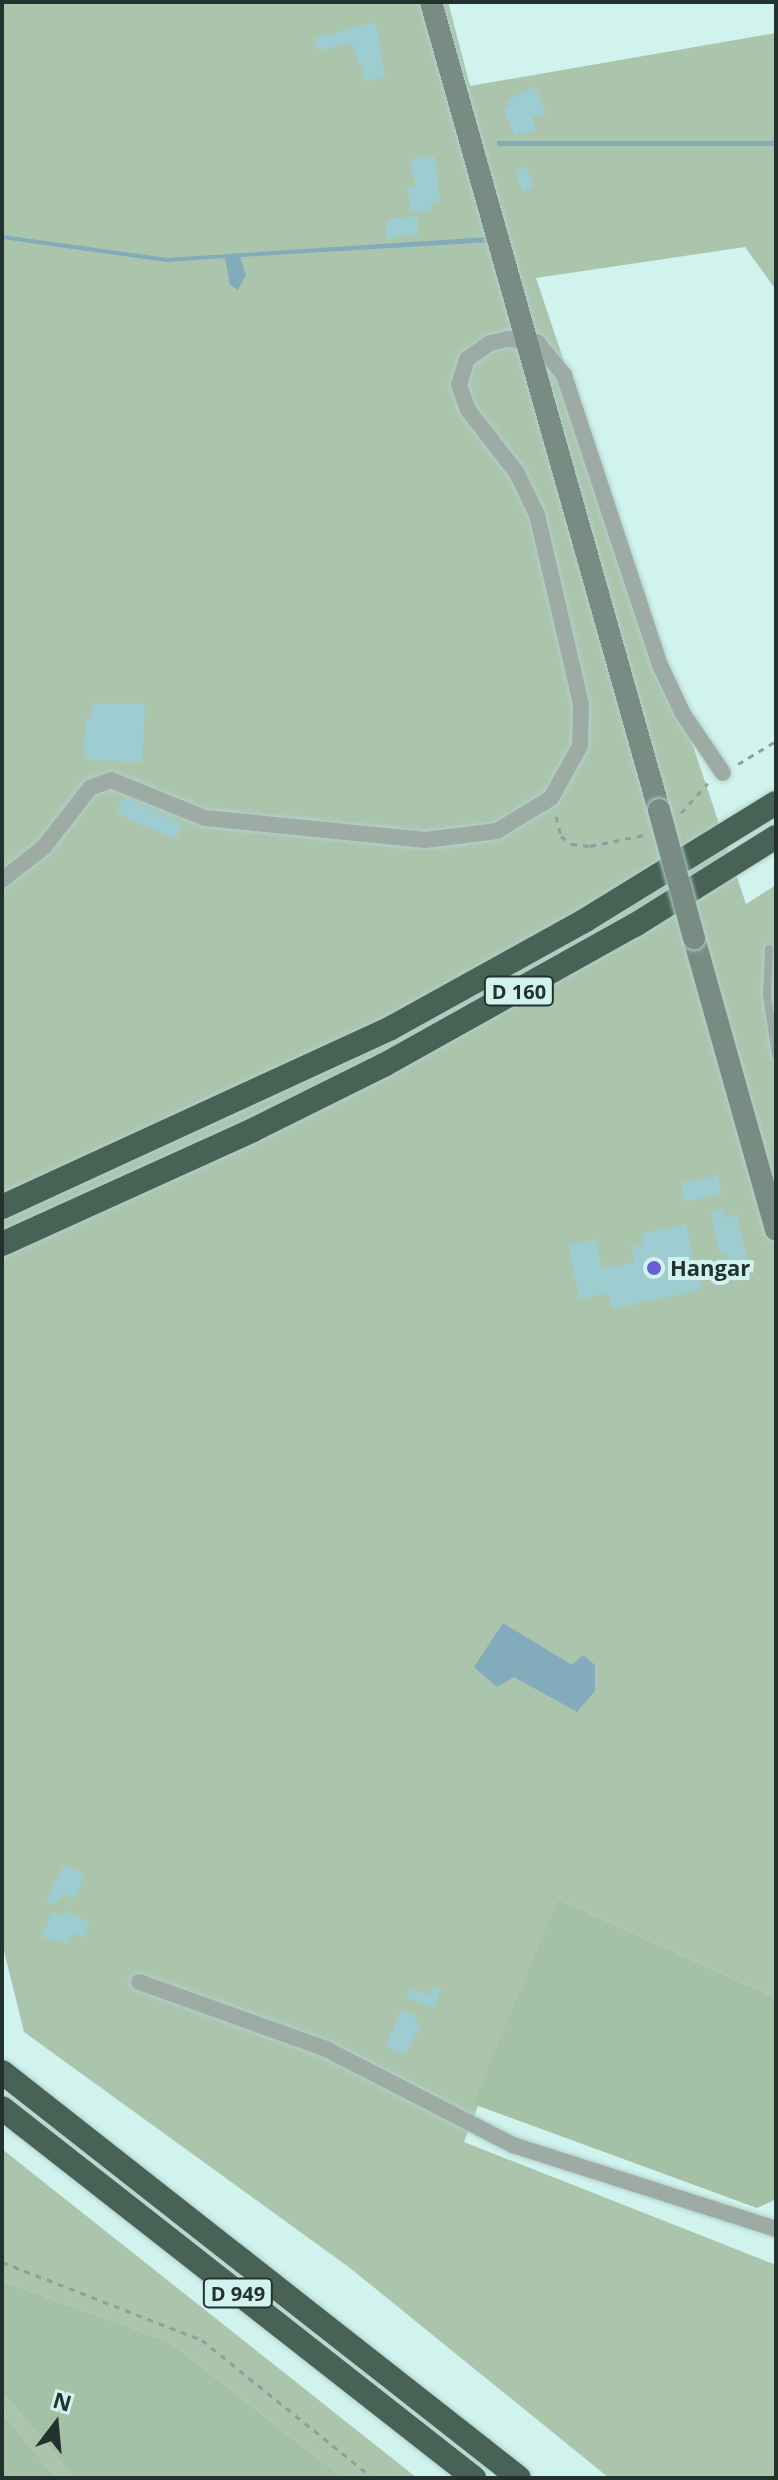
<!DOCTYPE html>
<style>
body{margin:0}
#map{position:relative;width:778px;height:2480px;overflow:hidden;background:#d0f3ee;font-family:"Open Sans",sans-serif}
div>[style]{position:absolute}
.green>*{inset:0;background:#abc5ac}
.forest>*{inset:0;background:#a5c1a5}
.water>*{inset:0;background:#82abbb;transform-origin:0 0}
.building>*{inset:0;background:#9dccd1;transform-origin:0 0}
.path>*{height:3px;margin-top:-1.5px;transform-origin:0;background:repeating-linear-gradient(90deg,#87a19e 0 6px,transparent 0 12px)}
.roads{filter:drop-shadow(0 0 2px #b1d0cc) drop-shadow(0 0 2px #b1d0cc)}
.lane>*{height:8px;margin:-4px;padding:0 4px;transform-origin:4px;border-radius:4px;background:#9eaba5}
.street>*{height:16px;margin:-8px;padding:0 8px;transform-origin:8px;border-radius:8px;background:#9eaba5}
.secondary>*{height:22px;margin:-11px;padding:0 11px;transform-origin:11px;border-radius:11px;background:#798c83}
.highway>*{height:24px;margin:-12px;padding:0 12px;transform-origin:12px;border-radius:12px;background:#486256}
.bridges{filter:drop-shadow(0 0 2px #b1d0cc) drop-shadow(0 0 2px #b1d0cc)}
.secondary-bridge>*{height:22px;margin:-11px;padding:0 11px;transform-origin:11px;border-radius:11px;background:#798c83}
.dots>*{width:22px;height:22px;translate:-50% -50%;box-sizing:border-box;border:4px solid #d0f3ee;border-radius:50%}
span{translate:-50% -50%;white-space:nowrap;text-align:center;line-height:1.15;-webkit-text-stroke:8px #d0f3ee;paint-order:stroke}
.shield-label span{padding:2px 6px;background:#d0f3ee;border:2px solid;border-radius:6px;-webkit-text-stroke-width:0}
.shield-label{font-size:20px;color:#23312f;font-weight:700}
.poi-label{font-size:22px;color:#23312f;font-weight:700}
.left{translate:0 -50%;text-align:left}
.frame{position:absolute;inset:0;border:4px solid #23312f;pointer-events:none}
.north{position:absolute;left:16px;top:2384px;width:80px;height:80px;-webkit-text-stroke:6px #d0f3ee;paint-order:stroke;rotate:16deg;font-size:22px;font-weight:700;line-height:32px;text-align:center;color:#23312f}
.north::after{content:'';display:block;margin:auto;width:28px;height:36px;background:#23312f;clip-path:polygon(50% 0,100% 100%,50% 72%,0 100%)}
</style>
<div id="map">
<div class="green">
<div style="clip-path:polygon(2px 2px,448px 2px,470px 86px,776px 33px,776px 290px,745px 247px,536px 278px,746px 904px,776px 885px,776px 1998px,558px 1899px,464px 2142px,776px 2265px,776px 2478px,609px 2478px,350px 2268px,24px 2032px,2px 1943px)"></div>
<div style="clip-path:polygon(2px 2149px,417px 2478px,343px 2478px,170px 2342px,2px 2281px)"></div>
<div style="clip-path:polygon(2px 2392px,74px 2478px,56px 2478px,2px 2412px)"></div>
</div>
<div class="forest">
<div style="clip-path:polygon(558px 1899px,776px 1998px,776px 2199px,757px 2208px,473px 2104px)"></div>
<div style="clip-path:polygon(2px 2281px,170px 2342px,343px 2478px,74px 2478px,2px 2392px)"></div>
<div style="clip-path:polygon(2px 2412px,56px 2478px,2px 2478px)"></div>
</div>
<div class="water">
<div style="left:776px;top:141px;width:5px;height:279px;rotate:90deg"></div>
<div style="clip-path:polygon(2px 235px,168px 258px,489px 237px,491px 242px,240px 257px,246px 275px,238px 290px,230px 285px,225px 258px,166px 262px,2px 239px)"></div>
<div style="clip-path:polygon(503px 1623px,572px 1665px,583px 1655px,595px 1665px,595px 1691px,577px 1712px,514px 1677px,497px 1687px,474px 1667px)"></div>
</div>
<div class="building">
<div style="clip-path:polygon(375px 22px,385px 76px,366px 82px,352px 43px,318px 51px,314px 38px)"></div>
<div style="clip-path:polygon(535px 87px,546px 114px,532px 116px,536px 131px,515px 136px,503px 109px,509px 108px,507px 100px)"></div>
<div style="clip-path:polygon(435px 156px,440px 202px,430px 204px,431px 211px,411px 211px,407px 188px,416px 186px,410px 160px)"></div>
<div style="left:527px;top:167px;width:22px;height:12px;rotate:72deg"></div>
<div style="clip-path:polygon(417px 216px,418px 233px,386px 239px,387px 219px)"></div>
<div style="clip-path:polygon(93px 703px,145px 704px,142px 762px,89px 760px,84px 755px,86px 718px,92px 718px)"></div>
<div style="clip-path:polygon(124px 797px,182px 823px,176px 839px,122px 816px,117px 809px)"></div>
<div style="left:718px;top:1175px;width:19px;height:38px;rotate:78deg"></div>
<div style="clip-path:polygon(723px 1210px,724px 1218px,737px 1215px,751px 1278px,734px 1282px,728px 1253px,720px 1255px,711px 1213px)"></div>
<div style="clip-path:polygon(686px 1224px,695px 1267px,702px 1269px,700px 1290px,612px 1309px,608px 1293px,580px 1299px,568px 1245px,596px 1239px,602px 1269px,635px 1262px,631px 1246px,643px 1244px,641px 1234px)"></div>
<div style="clip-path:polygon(64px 1864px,85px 1875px,74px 1899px,64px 1894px,52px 1904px,46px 1902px)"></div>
<div style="clip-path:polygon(64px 1910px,90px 1923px,83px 1938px,72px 1933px,67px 1944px,41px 1937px,53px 1912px,61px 1916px)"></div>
<div style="clip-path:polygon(432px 1986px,441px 1990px,433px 2008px,407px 1997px,411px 1988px,428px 1995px)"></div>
<div style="clip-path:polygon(401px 2010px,417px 2016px,414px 2022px,421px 2026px,405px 2054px,386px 2046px)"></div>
</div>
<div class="path">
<div style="left:738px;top:764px;width:44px;rotate:-31.2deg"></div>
<div style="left:681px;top:813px;width:40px;rotate:-48deg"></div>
<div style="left:556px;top:816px;width:21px;rotate:76deg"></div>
<div style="left:561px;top:836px;width:13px;rotate:39deg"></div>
<div style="left:571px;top:844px;width:19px;rotate:6deg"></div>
<div style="left:590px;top:846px;width:55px;rotate:-11.5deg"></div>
<div style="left:2px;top:2262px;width:215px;rotate:21.3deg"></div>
<div style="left:202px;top:2340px;width:220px;rotate:38.9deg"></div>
</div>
<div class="roads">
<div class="lane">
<div style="left:769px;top:949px;width:46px;rotate:92.5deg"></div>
<div style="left:767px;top:995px;width:61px;rotate:81.5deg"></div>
</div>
<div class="street">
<div style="left:2px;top:880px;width:53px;rotate:-38.2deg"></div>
<div style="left:44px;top:847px;width:75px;rotate:-52.1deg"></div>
<div style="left:90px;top:788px;width:22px;rotate:-21deg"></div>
<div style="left:111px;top:780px;width:101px;rotate:22deg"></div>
<div style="left:205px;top:818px;width:221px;rotate:5.7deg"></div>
<div style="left:425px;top:840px;width:73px;rotate:-7.1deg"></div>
<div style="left:497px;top:831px;width:63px;rotate:-31.4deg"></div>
<div style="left:551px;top:798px;width:60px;rotate:-60.9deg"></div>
<div style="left:580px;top:746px;width:42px;rotate:-88.6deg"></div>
<div style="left:581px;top:704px;width:194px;rotate:-103.1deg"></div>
<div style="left:537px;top:515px;width:47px;rotate:-115.5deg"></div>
<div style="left:517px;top:473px;width:80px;rotate:-127.9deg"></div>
<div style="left:468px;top:410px;width:27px;rotate:-110deg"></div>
<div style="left:459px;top:385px;width:27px;rotate:-73deg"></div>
<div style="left:467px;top:359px;width:28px;rotate:-35deg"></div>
<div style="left:490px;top:343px;width:18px;rotate:-13deg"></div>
<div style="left:508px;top:339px;width:29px;rotate:6deg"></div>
<div style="left:537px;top:342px;width:43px;rotate:50.7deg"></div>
<div style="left:564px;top:375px;width:303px;rotate:71.7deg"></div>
<div style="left:659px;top:663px;width:56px;rotate:64.8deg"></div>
<div style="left:683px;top:714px;width:71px;rotate:55.9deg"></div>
<div style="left:139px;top:1982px;width:199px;rotate:19.7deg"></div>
<div style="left:326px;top:2049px;width:210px;rotate:27.2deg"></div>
<div style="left:513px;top:2145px;width:276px;rotate:17.7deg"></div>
</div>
<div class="secondary">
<div style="left:431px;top:2px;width:840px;rotate:74.24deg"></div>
<div style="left:694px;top:938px;width:303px;rotate:74.3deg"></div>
</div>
<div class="highway">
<div style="left:2px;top:1207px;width:428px;rotate:-24.7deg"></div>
<div style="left:391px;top:1028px;width:221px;rotate:-29deg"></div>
<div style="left:584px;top:921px;width:225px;rotate:-31.6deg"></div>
<div style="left:2px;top:1244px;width:276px;rotate:-24.4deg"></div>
<div style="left:253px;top:1130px;width:146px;rotate:-26.4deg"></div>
<div style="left:384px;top:1065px;width:287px;rotate:-29.2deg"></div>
<div style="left:635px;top:925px;width:166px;rotate:-32deg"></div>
<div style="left:2px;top:2072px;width:657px;rotate:38.14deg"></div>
<div style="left:2px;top:2108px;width:600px;rotate:38.09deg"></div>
</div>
</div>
<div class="bridges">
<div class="secondary-bridge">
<div style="left:659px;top:810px;width:133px;rotate:74.7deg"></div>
</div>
</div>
<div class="dots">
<div style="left:654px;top:1268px;background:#695ed7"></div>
</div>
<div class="shield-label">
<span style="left:519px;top:991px">D 160</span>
<span style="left:238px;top:2293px">D 949</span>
</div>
<div class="poi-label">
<span class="left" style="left:670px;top:1268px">Hangar</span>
</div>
<div class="frame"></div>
<div class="north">N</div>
</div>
